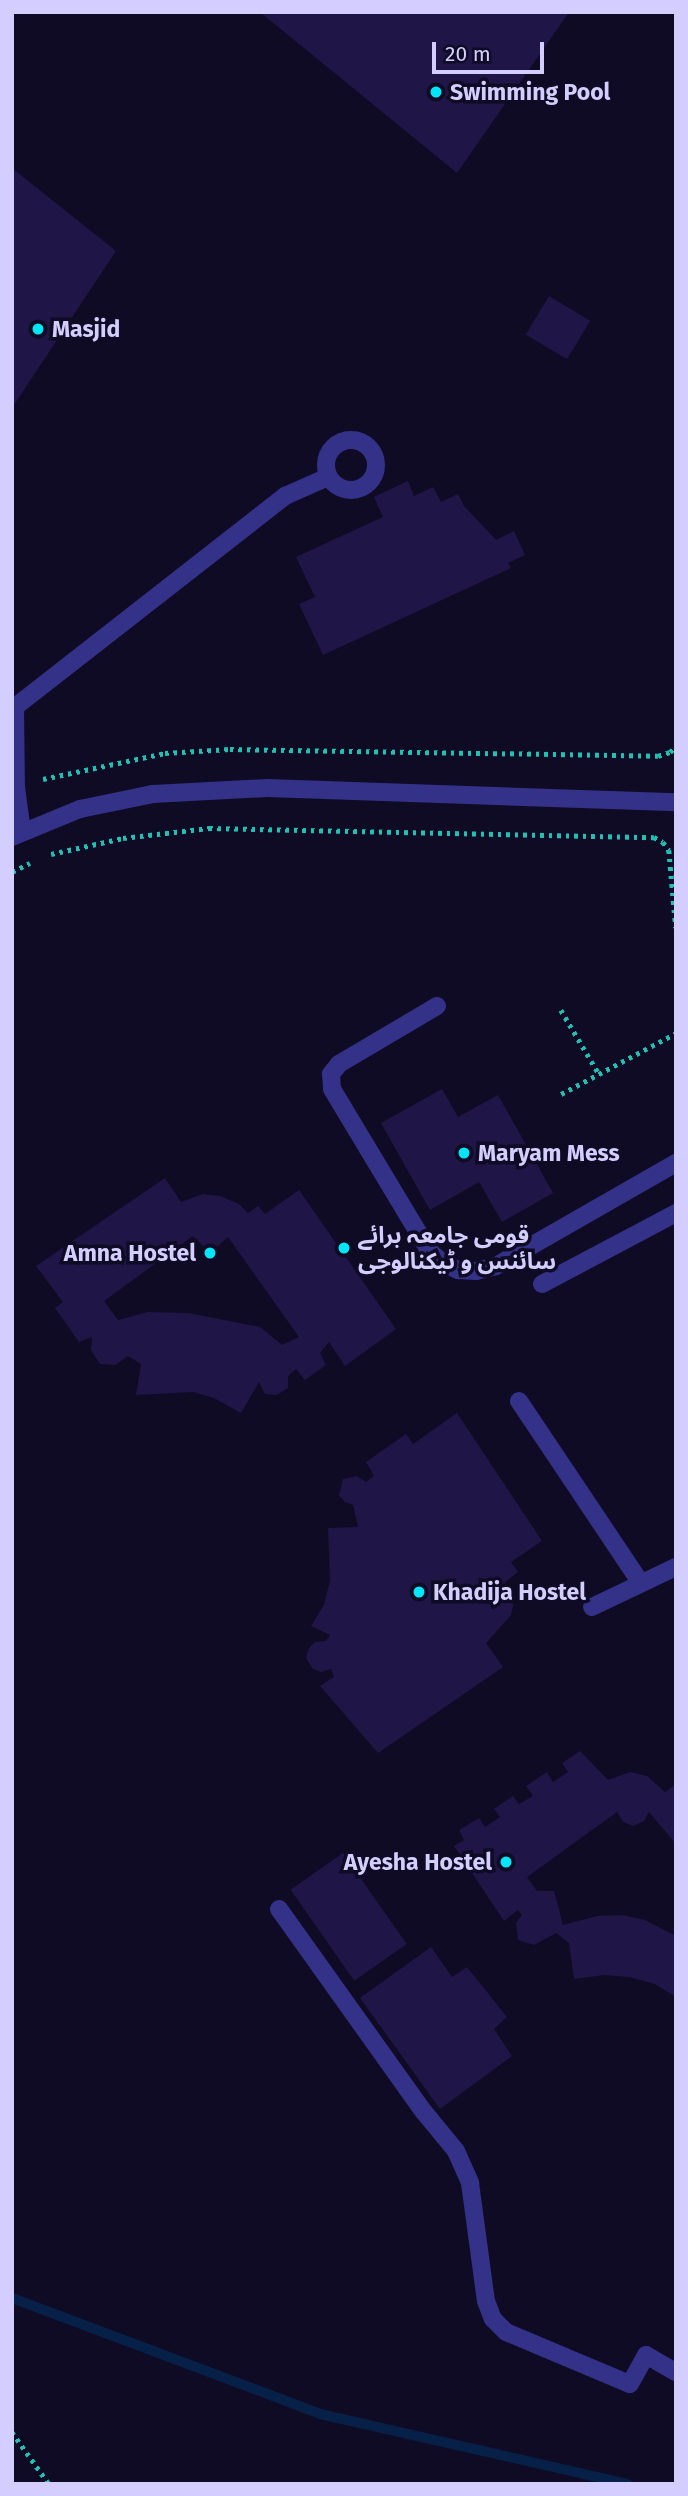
<!DOCTYPE html>
<meta charset="utf-8">
<style>
body{margin:0}
#map{position:relative;width:688px;height:2496px;overflow:hidden;background:#0f0b24;font-family:"Fira Sans","Noto Sans Arabic",sans-serif}
div>[style]{position:absolute}
.stream>*{height:10px;margin:-5px;padding:0 5px;transform-origin:5px;border-radius:5px;background:#062048}
.building>*{inset:0;background:#1f1647;transform-origin:0 0}
.path>*{height:4.5px;margin-top:-2.25px;transform-origin:0;background:repeating-linear-gradient(90deg,#21c0b3 0 3.5px,transparent 0 8.5px)}
.service>*{height:18px;margin:-9px;padding:0 9px;transform-origin:9px;border-radius:9px;background:#333188}
.service>.ring{margin:-9px;padding:0;box-sizing:content-box;background:none;border:18px solid #333188;border-radius:50%}
.minor>*{height:18px;margin:-9px;padding:0 9px;transform-origin:9px;border-radius:9px;background:#333188}
.dots>*{width:19px;height:19px;translate:-50% -50%;box-sizing:border-box;border:4px solid #0f0b24;border-radius:50%}
span{translate:-50% -50%;white-space:nowrap;text-align:center;line-height:1.15;-webkit-text-stroke:7px #0f0b24;paint-order:stroke}
.poi-label{font-size:23px;color:#d3ceff;font-weight:700}
.left{translate:0 -50%;text-align:left}
.right{translate:-100% -50%;text-align:right}
.frame{position:absolute;inset:0;border:14px solid #d3ceff;pointer-events:none}
.scale{position:absolute;left:432px;top:42px;width:112px;height:32px;box-sizing:border-box;border:4px solid #d3ceff;border-top:0;padding-left:9px;font-size:21px;line-height:24px;white-space:nowrap;color:#d3ceff;-webkit-text-stroke:5px #0f0b24;paint-order:stroke}
</style>
<div id="map">
<div class="stream">
<div style="left:12px;top:2298px;width:329px;rotate:20.6deg"></div>
<div style="left:320px;top:2414px;width:315px;rotate:12.8deg"></div>
</div>
<div class="building">
<div style="clip-path:polygon(260px 12px,569px 12px,457px 173px)"></div>
<div style="clip-path:polygon(12px 168px,116px 251px,12px 408px)"></div>
<div style="left:549px;top:296px;width:48px;height:45px;rotate:31deg"></div>
<div style="clip-path:polygon(408px 481px,414px 496px,433px 487px,441px 502px,458px 494px,464px 506px,496px 540px,514px 531px,525px 555px,508px 563px,511px 568px,323px 655px,299px 604px,315px 597px,296px 557px,383px 517px,374px 497px)"></div>
<div style="clip-path:polygon(442px 1089px,458px 1117px,498px 1095px,553px 1193px,502px 1222px,479px 1182px,430px 1210px,381px 1123px)"></div>
<div style="clip-path:polygon(evenodd,165px 1178px,181px 1202px,203px 1194px,220px 1196px,239px 1204px,248px 1213px,258px 1206px,265px 1214px,299px 1190px,396px 1329px,345px 1366px,329px 1342px,320px 1353px,326px 1365px,305px 1380px,296px 1369px,288px 1376px,288px 1388px,277px 1395px,265px 1394px,259px 1382px,241px 1413px,214px 1398px,193px 1392px,136px 1395px,141px 1364px,128px 1356px,115px 1365px,100px 1364px,91px 1350px,92px 1337px,79px 1342px,55px 1308px,63px 1302px,36px 1266px,165px 1178px,193px 1236px,210px 1253px,228px 1237px,299px 1337px,282px 1345px,260px 1327px,188px 1313px,148px 1312px,118px 1320px,104px 1301px,193px 1236px)"></div>
<div style="clip-path:polygon(457px 1413px,542px 1541px,511px 1562px,518px 1572px,505px 1582px,514px 1602px,511px 1615px,486px 1643px,503px 1667px,378px 1753px,320px 1686px,334px 1677px,331px 1669px,321px 1672px,313px 1669px,306px 1658px,309px 1648px,315px 1642px,326px 1641px,330px 1635px,311px 1626px,324px 1605px,330px 1580px,328px 1528px,358px 1527px,353px 1505px,345px 1502px,339px 1495px,343px 1479px,357px 1476px,366px 1482px,374px 1476px,366px 1462px,406px 1434px,413px 1444px)"></div>
<div style="clip-path:polygon(580px 1751px,608px 1780px,630px 1772px,647px 1776px,665px 1792px,676px 1784px,676px 1844px,649px 1812px,644px 1821px,633px 1826px,623px 1822px,617px 1812px,527px 1877px,537px 1891px,554px 1891px,563px 1925px,597px 1916px,622px 1915px,645px 1920px,676px 1936px,676px 1997px,655px 1984px,629px 1977px,604px 1975px,574px 1979px,569px 1943px,556px 1933px,534px 1945px,518px 1940px,516px 1923px,522px 1915px,518px 1910px,504px 1921px,454px 1846px,464px 1840px,459px 1830px,479px 1818px,485px 1827px,500px 1817px,494px 1809px,513px 1796px,519px 1804px,533px 1796px,526px 1786px,547px 1772px,553px 1782px,568px 1772px,562px 1763px)"></div>
<div style="left:343px;top:1853px;width:111px;height:64px;rotate:55deg"></div>
<div style="clip-path:polygon(431px 1947px,452px 1977px,467px 1967px,507px 2017px,494px 2029px,512px 2056px,440px 2109px,360px 1998px)"></div>
</div>
<div class="path">
<div style="left:43px;top:779px;width:125px;rotate:-12deg"></div>
<div style="left:165px;top:753px;width:65px;rotate:-3.5deg"></div>
<div style="left:230px;top:749px;width:428px;rotate:0.9deg"></div>
<div style="left:658px;top:756px;width:13px;rotate:-18deg"></div>
<div style="left:670px;top:752px;width:8px;rotate:-45deg"></div>
<div style="left:51px;top:854px;width:74px;rotate:-12.5deg"></div>
<div style="left:123px;top:838px;width:87px;rotate:-6.6deg"></div>
<div style="left:209px;top:828px;width:445px;rotate:1.2deg"></div>
<div style="left:654px;top:837px;width:10px;rotate:29deg"></div>
<div style="left:663px;top:842px;width:10px;rotate:53deg"></div>
<div style="left:669px;top:850px;width:78px;rotate:84.9deg"></div>
<div style="left:12px;top:872px;width:20px;rotate:-27deg"></div>
<div style="left:561px;top:1010px;width:74px;rotate:59.3deg"></div>
<div style="left:561px;top:1094px;width:130px;rotate:-27.9deg"></div>
<div style="left:12px;top:2432px;width:64px;rotate:54.6deg"></div>
</div>
<div class="service">
<div class="ring" style="left:326px;top:440px;width:32px;height:32px"></div>
<div style="left:12px;top:705px;width:4px;rotate:34deg"></div>
<div style="left:15px;top:707px;width:80px;rotate:89.3deg"></div>
<div style="left:16px;top:787px;width:45px;rotate:82.4deg"></div>
<div style="left:15px;top:707px;width:343px;rotate:-38deg"></div>
<div style="left:285px;top:496px;width:47px;rotate:-23.8deg"></div>
<div style="left:437px;top:1006px;width:114px;rotate:149.4deg"></div>
<div style="left:339px;top:1064px;width:13px;rotate:129deg"></div>
<div style="left:331px;top:1074px;width:15px;rotate:86deg"></div>
<div style="left:332px;top:1089px;width:190px;rotate:59deg"></div>
<div style="left:430px;top:1252px;width:16px;rotate:40deg"></div>
<div style="left:442px;top:1262px;width:18px;rotate:27deg"></div>
<div style="left:458px;top:1270px;width:18px;rotate:3deg"></div>
<div style="left:476px;top:1271px;width:21px;rotate:-14deg"></div>
<div style="left:496px;top:1266px;width:207px;rotate:-29.8deg"></div>
<div style="left:542px;top:1284px;width:152px;rotate:-27.9deg"></div>
<div style="left:519px;top:1401px;width:219px;rotate:56.2deg"></div>
<div style="left:592px;top:1607px;width:93px;rotate:-25.5deg"></div>
<div style="left:279px;top:1909px;width:249px;rotate:54.5deg"></div>
<div style="left:424px;top:2112px;width:50px;rotate:50.6deg"></div>
<div style="left:456px;top:2151px;width:35px;rotate:66deg"></div>
<div style="left:470px;top:2183px;width:119px;rotate:82.3deg"></div>
<div style="left:486px;top:2301px;width:19px;rotate:69deg"></div>
<div style="left:493px;top:2319px;width:18px;rotate:45deg"></div>
<div style="left:506px;top:2332px;width:134px;rotate:22.8deg"></div>
<div style="left:630px;top:2384px;width:33px;rotate:-61deg"></div>
<div style="left:646px;top:2355px;width:34px;rotate:30deg"></div>
</div>
<div class="minor">
<div style="left:12px;top:837px;width:74px;rotate:-22.4deg"></div>
<div style="left:80px;top:809px;width:75px;rotate:-11.6deg"></div>
<div style="left:153px;top:794px;width:115px;rotate:-3deg"></div>
<div style="left:268px;top:788px;width:408px;rotate:2deg"></div>
</div>
<div class="dots">
<div style="left:436px;top:92px;background:#00e6f9"></div>
<div style="left:38px;top:329px;background:#00e6f9"></div>
<div style="left:464px;top:1153px;background:#00e6f9"></div>
<div style="left:344px;top:1248px;background:#00e6f9"></div>
<div style="left:210px;top:1253px;background:#00e6f9"></div>
<div style="left:419px;top:1592px;background:#00e6f9"></div>
<div style="left:506px;top:1862px;background:#00e6f9"></div>
</div>
<div class="poi-label">
<span class="left" style="left:450px;top:92px">Swimming Pool</span>
<span class="left" style="left:52px;top:329px">Masjid</span>
<span class="left" style="left:478px;top:1153px">Maryam Mess</span>
<span class="left" style="left:358px;top:1248px">قومی جامعہ برائے<br>سائنس و ٹیکنالوجی</span>
<span class="right" style="left:196px;top:1253px">Amna Hostel</span>
<span class="left" style="left:433px;top:1592px">Khadija Hostel</span>
<span class="right" style="left:492px;top:1862px">Ayesha Hostel</span>
</div>
<div class="frame"></div>
<div class="scale">20 m</div>
</div>
